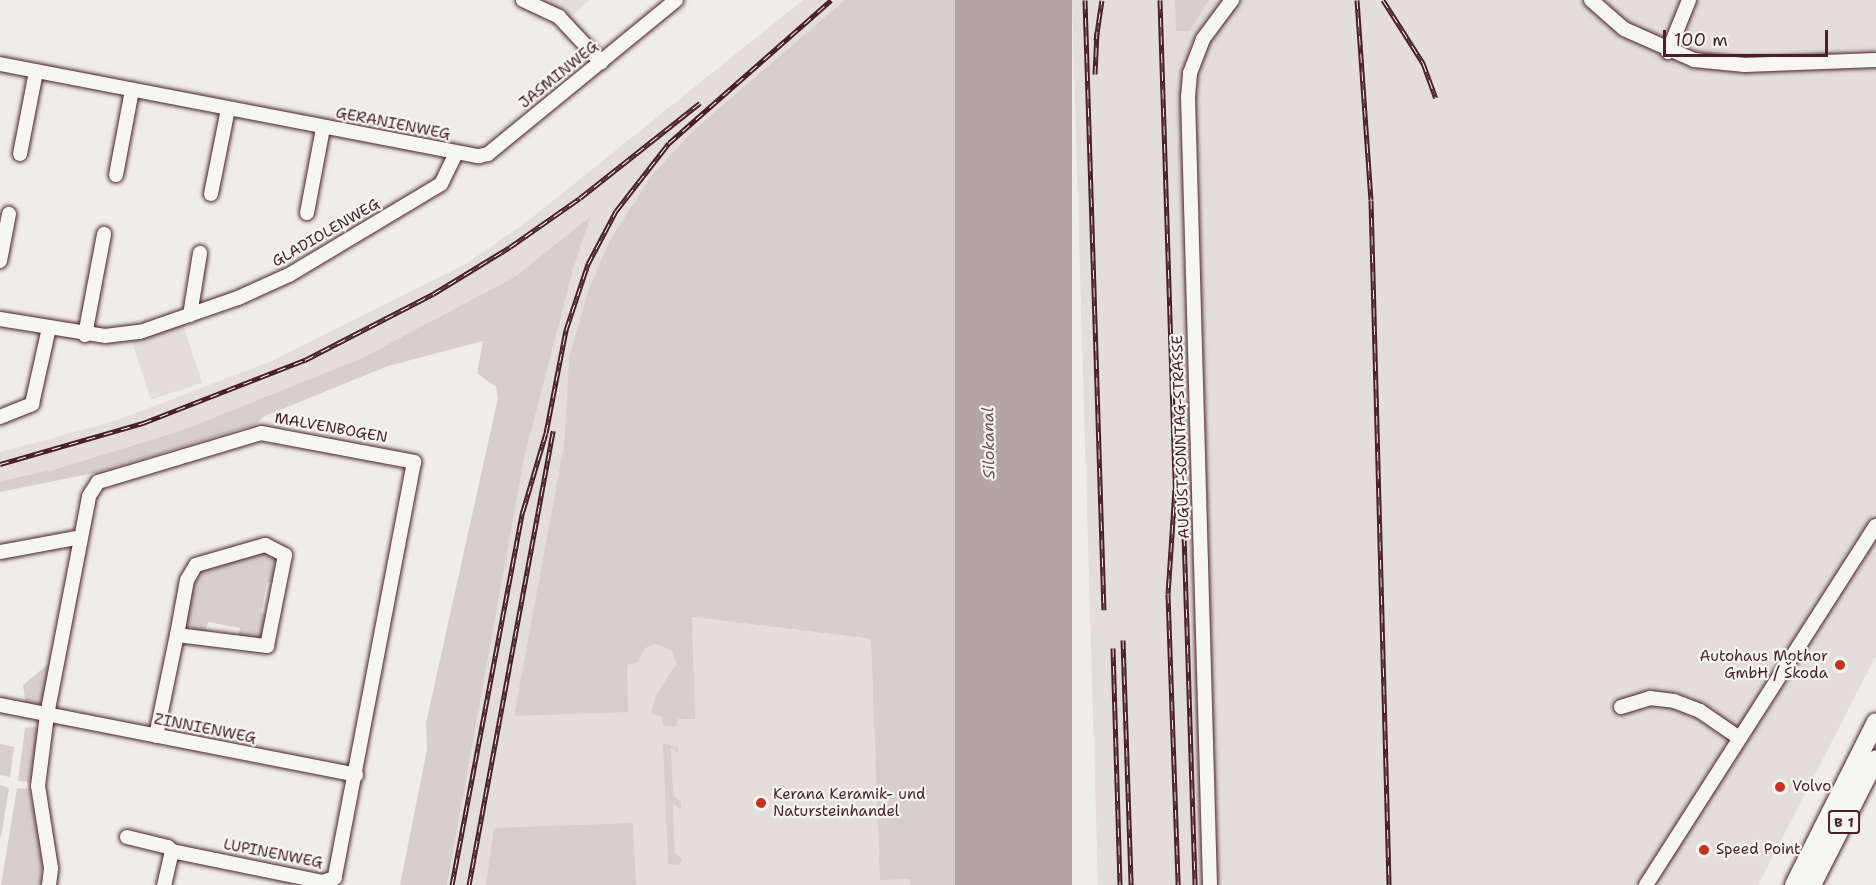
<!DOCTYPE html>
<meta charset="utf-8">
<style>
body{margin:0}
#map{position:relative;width:1876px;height:885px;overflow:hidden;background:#efedea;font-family:"Shantell Sans",sans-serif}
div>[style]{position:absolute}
.built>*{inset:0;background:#e3dedc;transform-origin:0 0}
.green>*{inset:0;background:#d7cfce}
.water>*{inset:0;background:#b4a4a5;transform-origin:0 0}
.roads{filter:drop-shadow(0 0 2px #4a1f2b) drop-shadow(0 0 2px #4a1f2b)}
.minor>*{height:14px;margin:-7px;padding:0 7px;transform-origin:7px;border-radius:7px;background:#f6f6f2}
.major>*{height:18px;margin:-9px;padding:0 9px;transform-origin:9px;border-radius:9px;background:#f6f6f2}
.rail>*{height:5px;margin-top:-2.5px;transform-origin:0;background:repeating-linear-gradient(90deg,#f6f6f2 0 9px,#4a1f2b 0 18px);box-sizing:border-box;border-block:2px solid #4a1f2b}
.dots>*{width:16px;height:16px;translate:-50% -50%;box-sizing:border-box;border:3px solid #f6f6f2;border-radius:50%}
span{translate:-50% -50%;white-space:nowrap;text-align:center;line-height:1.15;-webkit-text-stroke:4.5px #f6f6f2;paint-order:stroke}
.shield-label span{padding:2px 4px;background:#f6f6f2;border:2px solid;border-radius:4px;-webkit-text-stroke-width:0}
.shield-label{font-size:14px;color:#4a1f2b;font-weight:700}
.street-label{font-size:15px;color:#4a1f2b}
.poi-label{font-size:15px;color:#4a1f2b}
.right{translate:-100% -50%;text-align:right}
.left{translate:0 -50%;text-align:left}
.water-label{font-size:16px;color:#6f4e56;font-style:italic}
.scale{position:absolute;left:1663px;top:30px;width:165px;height:27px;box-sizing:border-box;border:3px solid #4a1f2b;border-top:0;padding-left:8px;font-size:18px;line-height:21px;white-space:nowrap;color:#4a1f2b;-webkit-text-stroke:4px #f6f6f2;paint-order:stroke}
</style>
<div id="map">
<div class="built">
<div style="clip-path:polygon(540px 0,590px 0,569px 19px)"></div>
<div style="clip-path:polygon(803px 0,845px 0,778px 61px,610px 240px,588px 291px,569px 357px,564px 445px,675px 615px,902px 643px,910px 885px,447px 885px,524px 459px,574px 266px,590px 217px,516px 276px,362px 358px,183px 430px,56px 469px,0 481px,0 452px,112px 422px,272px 361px,466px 264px,529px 220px)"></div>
<div style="clip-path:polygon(1072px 0,1175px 0,1177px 31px,1190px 31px,1209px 0,1876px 0,1876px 656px,1758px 885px,1098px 885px)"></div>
<div style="left:183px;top:324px;width:62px;height:54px;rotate:72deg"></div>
</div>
<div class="green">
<div style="clip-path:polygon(845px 0,955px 0,982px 885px,910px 885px,909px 879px,880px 880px,871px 639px,692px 617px,695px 719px,678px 719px,677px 726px,663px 726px,662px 717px,651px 714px,655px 697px,676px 664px,672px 651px,656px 644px,645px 648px,637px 663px,627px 665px,628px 712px,514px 716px,564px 445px,569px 357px,588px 291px,610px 240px,653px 174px,695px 129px)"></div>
<div style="clip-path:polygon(1175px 0,1209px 0,1190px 31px,1176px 31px)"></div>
<div style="clip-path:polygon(591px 216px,574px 266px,524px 459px,447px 885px,400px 885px,427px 749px,426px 723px,498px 398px,496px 387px,477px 373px,483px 341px,388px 366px,265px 416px,256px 424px,99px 472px,0 492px,0 481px,56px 469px,183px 430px,362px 358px,516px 276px)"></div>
<div style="clip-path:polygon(264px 549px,278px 555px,277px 584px,267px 582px,261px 613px,271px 616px,264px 636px,255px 641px,238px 638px,240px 628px,208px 622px,206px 631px,186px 627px,183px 620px,190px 583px,199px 571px)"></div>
<div style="clip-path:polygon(53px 660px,45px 701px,33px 707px,26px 705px,23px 685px)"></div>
<div style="clip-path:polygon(35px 727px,38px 729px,30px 782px,18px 781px,25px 728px)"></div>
<div style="clip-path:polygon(663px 743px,678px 747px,678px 753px,671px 748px,673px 795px,681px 802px,681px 809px,673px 804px,675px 853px,683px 859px,679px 865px,668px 864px)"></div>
<div style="clip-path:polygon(0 744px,14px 747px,10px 777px,0 775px)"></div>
<div style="clip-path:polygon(0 785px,9px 788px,1px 837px,0 837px)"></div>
<div style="clip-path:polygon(17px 788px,29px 789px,43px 852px,41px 885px,1px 885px)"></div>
<div style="clip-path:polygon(633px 823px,636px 885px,486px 885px,494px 828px)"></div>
</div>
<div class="water">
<div style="left:955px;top:0;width:117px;height:885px"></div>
</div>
<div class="roads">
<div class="minor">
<div style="left:523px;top:0;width:40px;rotate:25deg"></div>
<div style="left:559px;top:17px;width:62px;rotate:47deg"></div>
<div style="left:1591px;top:0;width:44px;rotate:41.3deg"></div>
<div style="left:1624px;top:29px;width:77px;rotate:23.9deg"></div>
<div style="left:1694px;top:60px;width:51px;rotate:5.6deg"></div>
<div style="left:1745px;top:65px;width:131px;rotate:-2.2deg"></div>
<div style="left:1668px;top:52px;width:56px;rotate:-68deg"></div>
<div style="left:0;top:64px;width:488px;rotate:10.9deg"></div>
<div style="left:479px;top:156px;width:9px;rotate:-13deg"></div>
<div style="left:488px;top:154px;width:243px;rotate:-39.3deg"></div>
<div style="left:20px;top:154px;width:84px;rotate:-79deg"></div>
<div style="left:116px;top:175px;width:86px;rotate:-79.3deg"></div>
<div style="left:211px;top:194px;width:87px;rotate:-78.7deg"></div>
<div style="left:307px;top:213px;width:86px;rotate:-79.3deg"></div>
<div style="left:0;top:261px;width:48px;rotate:-79.2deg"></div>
<div style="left:190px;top:315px;width:63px;rotate:-80.8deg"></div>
<div style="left:0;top:319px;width:106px;rotate:9.2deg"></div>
<div style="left:105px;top:336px;width:35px;rotate:-7deg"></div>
<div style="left:140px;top:332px;width:104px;rotate:-19.1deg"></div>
<div style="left:238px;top:298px;width:56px;rotate:-24.3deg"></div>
<div style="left:289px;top:275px;width:177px;rotate:-30.9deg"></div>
<div style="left:441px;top:184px;width:34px;rotate:-64deg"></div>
<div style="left:85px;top:335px;width:103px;rotate:-79.3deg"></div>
<div style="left:0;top:417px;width:35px;rotate:-22deg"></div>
<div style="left:32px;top:404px;width:78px;rotate:-77.4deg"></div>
<div style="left:0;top:552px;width:82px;rotate:-10.5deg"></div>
<div style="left:0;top:705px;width:363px;rotate:11.1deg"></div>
<div style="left:1621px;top:707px;width:30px;rotate:-17deg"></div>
<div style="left:1650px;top:698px;width:24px;rotate:7deg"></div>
<div style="left:1674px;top:701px;width:28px;rotate:21deg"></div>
<div style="left:1700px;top:711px;width:46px;rotate:34.4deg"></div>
<div style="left:156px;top:736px;width:103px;rotate:-78.3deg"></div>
<div style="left:177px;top:635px;width:91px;rotate:7deg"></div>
<div style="left:267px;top:646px;width:93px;rotate:-78.8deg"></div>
<div style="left:285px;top:555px;width:22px;rotate:-153deg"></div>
<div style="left:265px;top:545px;width:72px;rotate:163.8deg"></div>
<div style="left:196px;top:565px;width:17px;rotate:121deg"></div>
<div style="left:187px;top:580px;width:56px;rotate:100.3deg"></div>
<div style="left:127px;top:837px;width:42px;rotate:13.7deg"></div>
<div style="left:168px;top:847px;width:6px;rotate:45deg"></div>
<div style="left:49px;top:885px;width:17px;rotate:-83deg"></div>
<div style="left:51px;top:868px;width:83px;rotate:-99deg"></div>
<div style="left:38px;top:786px;width:72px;rotate:-82.8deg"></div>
<div style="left:47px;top:715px;width:223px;rotate:-79.1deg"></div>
<div style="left:89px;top:496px;width:17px;rotate:-57deg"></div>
<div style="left:98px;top:482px;width:170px;rotate:-16.7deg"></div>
<div style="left:261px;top:433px;width:156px;rotate:10.7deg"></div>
<div style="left:414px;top:462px;width:423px;rotate:100.8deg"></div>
<div style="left:335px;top:878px;width:13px;rotate:162deg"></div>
<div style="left:323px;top:882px;width:154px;rotate:-168.4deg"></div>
<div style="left:172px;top:851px;width:35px;rotate:103deg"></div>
<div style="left:1210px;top:885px;width:788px;rotate:-91.6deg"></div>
<div style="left:1188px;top:97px;width:24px;rotate:-85deg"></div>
<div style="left:1190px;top:73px;width:36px;rotate:-69deg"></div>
<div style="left:1203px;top:39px;width:49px;rotate:-53.4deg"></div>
<div style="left:1646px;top:885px;width:426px;rotate:-57.4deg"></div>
</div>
<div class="major">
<div style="left:1794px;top:885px;width:182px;rotate:-63.3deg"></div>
<div style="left:1812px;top:885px;width:141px;rotate:-63.1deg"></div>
</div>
</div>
<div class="rail">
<div style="left:1085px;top:0;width:610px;rotate:88.22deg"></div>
<div style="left:1160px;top:0;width:489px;rotate:88.2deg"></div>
<div style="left:1175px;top:489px;width:105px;rotate:93.8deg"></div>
<div style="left:1168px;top:594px;width:291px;rotate:88deg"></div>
<div style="left:1357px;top:0;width:200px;rotate:86deg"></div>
<div style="left:1371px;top:200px;width:685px;rotate:88.49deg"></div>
<div style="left:1383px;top:0;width:75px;rotate:57.6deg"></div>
<div style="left:1423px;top:63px;width:37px;rotate:70deg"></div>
<div style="left:1096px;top:40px;width:40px;rotate:-81.5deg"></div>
<div style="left:1095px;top:74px;width:42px;rotate:-87.3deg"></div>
<div style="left:0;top:464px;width:149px;rotate:-16deg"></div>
<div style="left:143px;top:423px;width:174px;rotate:-21.3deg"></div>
<div style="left:305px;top:360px;width:144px;rotate:-27.3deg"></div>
<div style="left:433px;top:294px;width:90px;rotate:-31.4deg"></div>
<div style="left:510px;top:247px;width:85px;rotate:-35deg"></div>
<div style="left:580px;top:198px;width:153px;rotate:-38.4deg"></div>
<div style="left:1183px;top:501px;width:384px;rotate:88.2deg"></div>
<div style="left:1123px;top:640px;width:245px;rotate:88.1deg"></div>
<div style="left:1113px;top:648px;width:237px;rotate:88.3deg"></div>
<div style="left:452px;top:885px;width:381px;rotate:-79.3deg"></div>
<div style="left:523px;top:511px;width:81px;rotate:-73.6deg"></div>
<div style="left:546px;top:433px;width:105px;rotate:-79deg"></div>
<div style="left:566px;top:330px;width:70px;rotate:-71.6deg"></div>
<div style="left:588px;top:264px;width:60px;rotate:-62.2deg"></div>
<div style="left:616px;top:211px;width:86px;rotate:-52.1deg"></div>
<div style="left:669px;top:143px;width:216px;rotate:-41.4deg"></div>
<div style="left:469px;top:885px;width:462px;rotate:-79.5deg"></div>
</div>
<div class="dots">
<div style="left:1840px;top:665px;background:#c8321e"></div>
<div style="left:1780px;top:787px;background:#c8321e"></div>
<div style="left:761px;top:803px;background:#c8321e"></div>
<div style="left:1704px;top:850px;background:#c8321e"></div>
</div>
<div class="shield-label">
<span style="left:1844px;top:822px">B 1</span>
</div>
<div class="street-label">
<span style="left:559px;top:75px;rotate:-39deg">JASMINWEG</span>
<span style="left:393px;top:124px;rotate:11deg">GERANIENWEG</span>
<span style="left:326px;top:233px;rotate:-30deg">GLADIOLENWEG</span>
<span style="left:331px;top:428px;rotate:10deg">MALVENBOGEN</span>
<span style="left:1181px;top:437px;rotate:-92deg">AUGUST-SONNTAG-STRASSE</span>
<span style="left:205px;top:729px;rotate:11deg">ZINNIENWEG</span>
<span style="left:273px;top:854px;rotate:11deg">LUPINENWEG</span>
</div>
<div class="poi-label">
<span class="right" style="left:1828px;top:665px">Autohaus Mothor<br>GmbH / Škoda</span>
<span class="left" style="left:1792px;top:787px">Volvo</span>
<span class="left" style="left:773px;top:803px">Kerana Keramik- und<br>Natursteinhandel</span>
<span class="left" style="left:1716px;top:850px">Speed Point</span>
</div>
<div class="water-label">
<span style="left:989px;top:443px;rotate:-91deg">Silokanal</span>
</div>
<div class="scale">100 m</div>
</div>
